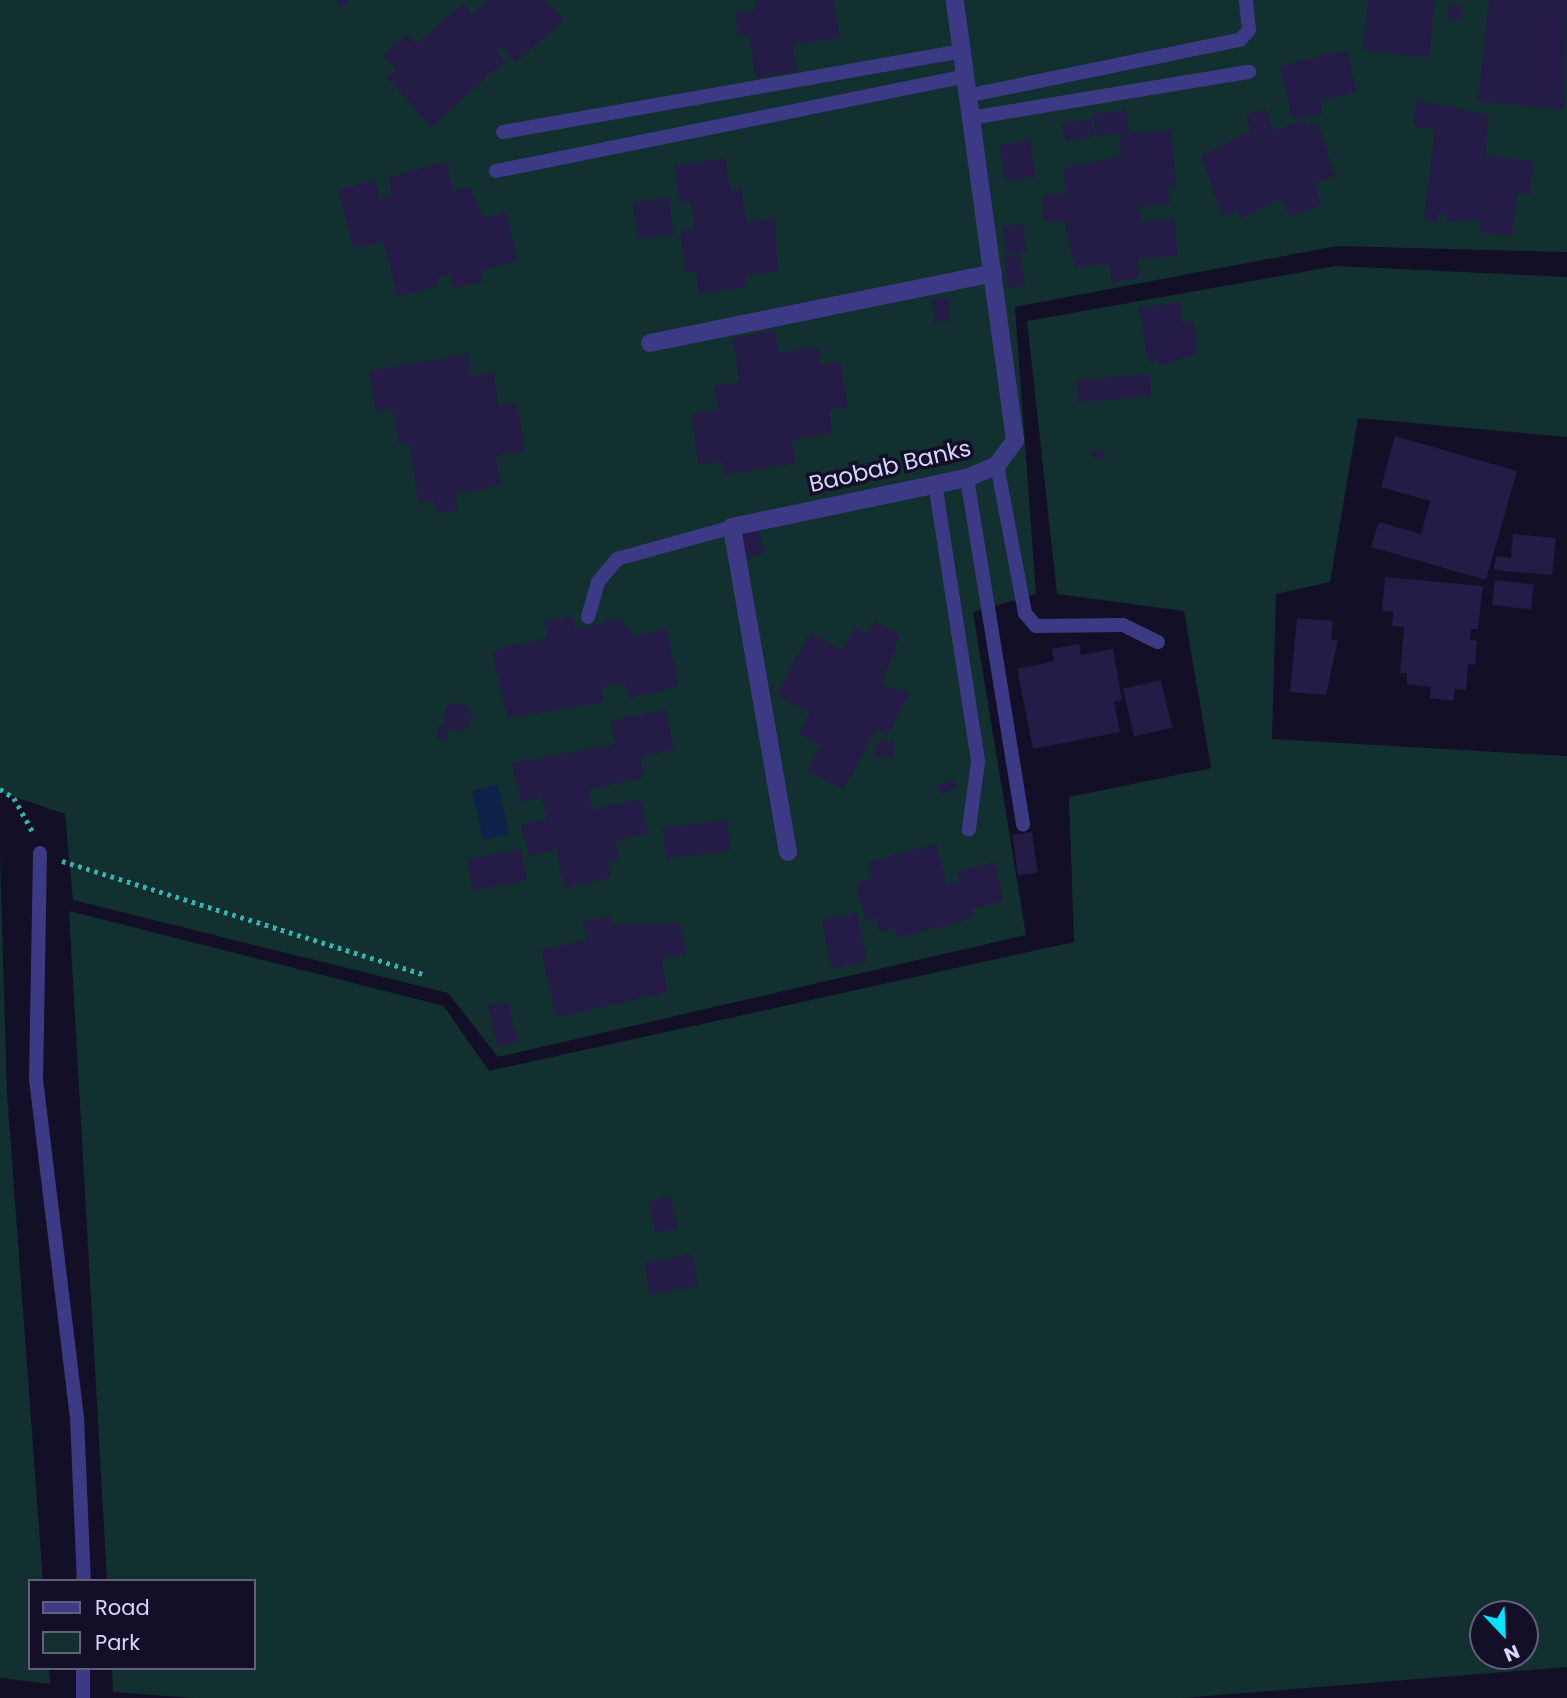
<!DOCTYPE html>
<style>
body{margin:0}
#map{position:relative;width:1567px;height:1698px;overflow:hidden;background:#130f26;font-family:Poppins,sans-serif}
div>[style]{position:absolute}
.green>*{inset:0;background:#12302f}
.water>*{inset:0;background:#0c2248;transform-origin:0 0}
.building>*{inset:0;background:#241b47;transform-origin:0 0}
.round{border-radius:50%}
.path>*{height:4.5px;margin-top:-2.25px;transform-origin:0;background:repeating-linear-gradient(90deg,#2fb8b0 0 3.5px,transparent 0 8.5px)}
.service>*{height:14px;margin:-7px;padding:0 7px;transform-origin:7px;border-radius:7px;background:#3d3a85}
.minor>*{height:18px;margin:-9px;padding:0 9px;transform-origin:9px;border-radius:9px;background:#3d3a85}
span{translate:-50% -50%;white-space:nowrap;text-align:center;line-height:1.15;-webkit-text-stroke:7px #130f26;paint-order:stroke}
.street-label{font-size:23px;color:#d9d4ff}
.legend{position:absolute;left:28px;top:1579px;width:228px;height:91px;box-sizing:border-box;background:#130f26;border:2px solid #625e7d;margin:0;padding:9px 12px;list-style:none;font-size:21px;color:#d9d4ff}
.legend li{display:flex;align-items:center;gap:14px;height:35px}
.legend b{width:35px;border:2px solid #625e7d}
.north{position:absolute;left:1469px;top:1600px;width:70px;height:70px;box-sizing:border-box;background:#130f26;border:2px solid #625e7d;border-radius:50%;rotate:157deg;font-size:19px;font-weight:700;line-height:28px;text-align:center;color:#d9d4ff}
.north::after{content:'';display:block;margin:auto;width:24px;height:32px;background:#00e5ff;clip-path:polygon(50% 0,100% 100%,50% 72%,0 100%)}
</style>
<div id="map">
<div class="green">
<div style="clip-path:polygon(0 0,1567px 0,1567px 252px,1337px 246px,1015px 307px,1036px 594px,973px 612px,1026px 935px,498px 1057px,448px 993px,73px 900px,65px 814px,0 792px)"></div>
<div style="clip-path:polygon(evenodd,1336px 266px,1567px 277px,1567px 437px,1358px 418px,1330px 582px,1276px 594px,1272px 739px,1567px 756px,1567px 1667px,1183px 1698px,194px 1698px,113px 1692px,112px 1668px,254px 1668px,254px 1581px,107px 1581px,69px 911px,444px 1006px,489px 1071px,1074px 942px,1069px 797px,1211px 768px,1184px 611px,1057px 594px,1027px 321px,1336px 266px,1483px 1614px,1525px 1614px,1525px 1656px,1483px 1656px,1483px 1614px)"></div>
<div style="clip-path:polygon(0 855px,7px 1093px,43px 1581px,30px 1581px,30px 1668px,49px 1668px,50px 1684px,0 1678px)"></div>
</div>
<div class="water">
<div style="left:498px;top:785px;width:50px;height:27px;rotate:77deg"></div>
</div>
<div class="building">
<div style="clip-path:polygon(337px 0,346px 0,347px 4px,338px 6px)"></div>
<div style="clip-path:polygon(489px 0,546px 0,564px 20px,516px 62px,501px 46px,496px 51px,505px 61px,431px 127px,387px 77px,396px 69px,383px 55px,408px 34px,417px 44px,463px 4px,472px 15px)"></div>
<div style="clip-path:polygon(755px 0,833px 0,840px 37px,792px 45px,797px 71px,756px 78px,748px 35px,739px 36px,735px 14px,757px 10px)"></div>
<div style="clip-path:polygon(1368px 0,1435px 0,1429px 58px,1363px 50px)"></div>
<div style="clip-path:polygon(1489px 0,1567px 0,1564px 110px,1478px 101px)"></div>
<div class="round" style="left:1447px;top:4px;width:16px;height:16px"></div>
<div style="clip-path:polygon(1347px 50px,1357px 92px,1320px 100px,1322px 113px,1293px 120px,1280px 66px)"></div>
<div style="clip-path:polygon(1416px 100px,1489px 115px,1485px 156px,1534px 161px,1529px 195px,1517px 193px,1512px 236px,1480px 232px,1481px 220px,1447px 222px,1448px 215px,1438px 214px,1437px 222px,1424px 220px,1435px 129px,1413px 126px)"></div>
<div style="clip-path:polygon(1266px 109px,1273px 131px,1305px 120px,1307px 126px,1317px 123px,1335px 176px,1314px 183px,1321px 205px,1289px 216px,1282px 198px,1241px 218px,1238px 210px,1222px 216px,1201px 155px,1251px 131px,1246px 115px)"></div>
<div style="left:1126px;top:110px;width:22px;height:33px;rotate:82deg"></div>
<div style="left:1091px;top:119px;width:18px;height:29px;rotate:81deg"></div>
<div style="clip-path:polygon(1171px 130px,1176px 186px,1168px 187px,1170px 204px,1138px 207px,1140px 222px,1174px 218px,1178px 256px,1138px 259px,1139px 278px,1111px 282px,1110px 264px,1075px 267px,1064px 220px,1045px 222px,1042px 196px,1066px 193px,1063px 168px,1121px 156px,1119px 135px)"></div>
<div style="left:1030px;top:140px;width:37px;height:31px;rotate:81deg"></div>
<div style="clip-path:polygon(725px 158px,730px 190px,741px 189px,746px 223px,775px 218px,778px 271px,745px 276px,747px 287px,699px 294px,696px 271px,686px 273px,680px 231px,695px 229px,691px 201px,680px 202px,674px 166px)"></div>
<div style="clip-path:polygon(446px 162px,453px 191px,470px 187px,484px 218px,506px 213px,518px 261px,481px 271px,483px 281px,454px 288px,450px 275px,436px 279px,438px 286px,398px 296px,383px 241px,354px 248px,338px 190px,375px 180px,380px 199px,392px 196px,388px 177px)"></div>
<div style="left:668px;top:197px;width:37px;height:36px;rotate:81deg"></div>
<div style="left:1023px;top:224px;width:28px;height:21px;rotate:82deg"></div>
<div style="left:1021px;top:255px;width:31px;height:17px;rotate:83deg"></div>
<div style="left:947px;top:297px;width:24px;height:15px;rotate:83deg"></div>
<div style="clip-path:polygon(1179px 302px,1183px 323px,1193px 322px,1198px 354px,1159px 365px,1159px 360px,1148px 362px,1139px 308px)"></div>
<div style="clip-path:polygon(775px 330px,779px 353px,817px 346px,821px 365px,840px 362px,848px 407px,829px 410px,832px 433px,792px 440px,796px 463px,725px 475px,722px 461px,699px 465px,691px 414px,718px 410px,713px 386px,740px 382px,732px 338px)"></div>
<div style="clip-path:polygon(468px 354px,471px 376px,493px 372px,499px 406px,517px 403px,525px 451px,496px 456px,500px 485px,455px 494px,458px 510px,436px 513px,434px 500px,419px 503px,409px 442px,399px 444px,393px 409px,376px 412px,369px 371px)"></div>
<div style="left:1149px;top:374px;width:22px;height:73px;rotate:85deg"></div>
<div style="clip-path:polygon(1395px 436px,1517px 471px,1486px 580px,1371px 547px,1379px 522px,1421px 534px,1430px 501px,1381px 487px)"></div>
<div style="clip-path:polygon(1092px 450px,1105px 450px,1104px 458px,1092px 457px)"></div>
<div style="left:758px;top:526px;width:28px;height:22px;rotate:77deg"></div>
<div style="clip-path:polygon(1513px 534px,1556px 538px,1552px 575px,1494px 570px,1496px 556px,1511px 558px)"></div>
<div style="clip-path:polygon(1385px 577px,1483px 586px,1478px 629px,1471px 629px,1470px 640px,1477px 641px,1475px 665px,1468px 664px,1466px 690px,1455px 689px,1453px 701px,1430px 698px,1431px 687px,1407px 684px,1407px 673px,1400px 673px,1404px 627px,1392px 626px,1393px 612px,1382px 611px)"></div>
<div style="left:1495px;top:580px;width:39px;height:25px;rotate:7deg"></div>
<div style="clip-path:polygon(571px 616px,575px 629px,620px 619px,634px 636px,666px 629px,679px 686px,629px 698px,625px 683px,608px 685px,601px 687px,604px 702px,507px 718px,492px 651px,548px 638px,544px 622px)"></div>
<div style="clip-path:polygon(1297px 618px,1333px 621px,1331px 640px,1338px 640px,1326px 695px,1290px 692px)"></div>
<div style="clip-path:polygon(874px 621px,900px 635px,881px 685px,910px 693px,887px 735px,876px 729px,843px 790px,807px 770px,821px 745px,799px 733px,810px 713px,776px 695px,810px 633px,842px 650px,855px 627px,867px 634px)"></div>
<div style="clip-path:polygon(1079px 644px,1081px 655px,1113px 649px,1122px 700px,1114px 702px,1120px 732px,1033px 749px,1017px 669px,1054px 661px,1052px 649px)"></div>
<div style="left:1161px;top:680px;width:49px;height:39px;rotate:77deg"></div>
<div class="round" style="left:443px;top:703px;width:28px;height:28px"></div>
<div style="clip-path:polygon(665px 709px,674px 749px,640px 757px,644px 777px,588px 790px,592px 810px,640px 799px,648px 833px,615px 841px,619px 860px,608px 863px,611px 877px,564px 888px,556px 849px,529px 856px,521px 825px,547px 819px,542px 797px,521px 803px,512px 763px,616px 744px,611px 721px)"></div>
<div style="left:446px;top:725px;width:14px;height:10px;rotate:82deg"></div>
<div style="left:893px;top:741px;width:16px;height:18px;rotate:86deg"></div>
<div style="left:954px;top:779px;width:9px;height:19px;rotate:69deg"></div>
<div style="left:727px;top:820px;width:31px;height:65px;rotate:83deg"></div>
<div style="left:1032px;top:832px;width:41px;height:20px;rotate:82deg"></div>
<div style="clip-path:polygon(936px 844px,947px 885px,960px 882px,957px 872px,994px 862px,1004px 901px,972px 909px,974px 918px,898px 938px,895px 928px,879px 932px,875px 918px,865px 920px,856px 883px,872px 879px,868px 862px)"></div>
<div style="left:521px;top:849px;width:32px;height:55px;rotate:79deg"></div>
<div style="left:857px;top:913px;width:49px;height:36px;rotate:78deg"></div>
<div style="clip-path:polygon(610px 916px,612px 925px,679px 923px,686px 954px,661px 959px,668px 992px,556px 1017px,541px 950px,587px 940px,583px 922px)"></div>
<div style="left:507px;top:1001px;width:42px;height:20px;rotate:75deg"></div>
<div style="left:671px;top:1196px;width:33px;height:23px;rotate:78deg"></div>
<div style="left:692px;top:1254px;width:32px;height:49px;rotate:79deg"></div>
</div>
<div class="path">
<div style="left:0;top:789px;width:17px;rotate:33deg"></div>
<div style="left:14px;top:798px;width:38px;rotate:61deg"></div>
<div style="left:62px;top:861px;width:380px;rotate:17.4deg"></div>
</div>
<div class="service">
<div style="left:966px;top:96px;width:280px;rotate:-11.6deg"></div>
<div style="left:1240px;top:40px;width:13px;rotate:-48deg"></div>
<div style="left:1249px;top:30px;width:30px;rotate:-96deg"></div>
<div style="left:970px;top:118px;width:283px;rotate:-9.4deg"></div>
<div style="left:503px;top:132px;width:465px;rotate:-10deg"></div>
<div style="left:496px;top:171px;width:477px;rotate:-11.4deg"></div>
<div style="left:997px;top:465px;width:151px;rotate:79.3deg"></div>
<div style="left:1025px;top:613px;width:17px;rotate:50deg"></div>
<div style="left:1036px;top:626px;width:87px;rotate:-0.7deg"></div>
<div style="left:1123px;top:625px;width:39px;rotate:26deg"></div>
<div style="left:967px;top:478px;width:351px;rotate:80.8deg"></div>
<div style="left:935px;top:483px;width:282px;rotate:81.2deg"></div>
<div style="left:978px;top:762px;width:68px;rotate:97.7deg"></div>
<div style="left:588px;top:617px;width:36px;rotate:-74deg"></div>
<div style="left:598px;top:582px;width:30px;rotate:-50deg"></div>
<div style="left:617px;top:559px;width:119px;rotate:-15.5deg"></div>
<div style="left:40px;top:853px;width:226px;rotate:91deg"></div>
<div style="left:36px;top:1079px;width:340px;rotate:83.1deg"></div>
<div style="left:77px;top:1417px;width:164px;rotate:87.6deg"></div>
<div style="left:83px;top:1698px;width:30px;rotate:-90deg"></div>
</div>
<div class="minor">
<div style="left:650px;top:343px;width:350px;rotate:-11.5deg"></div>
<div style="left:788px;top:852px;width:330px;rotate:-99.8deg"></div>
<div style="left:732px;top:527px;width:240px;rotate:-11.8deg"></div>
<div style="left:967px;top:478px;width:33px;rotate:-23deg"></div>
<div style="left:997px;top:465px;width:31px;rotate:-54deg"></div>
<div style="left:1015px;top:440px;width:444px;rotate:-97.8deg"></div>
</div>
<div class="street-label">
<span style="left:890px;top:466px;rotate:-13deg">Baobab Banks</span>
</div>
<ul class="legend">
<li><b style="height:9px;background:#3d3a85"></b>Road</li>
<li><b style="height:19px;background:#12302f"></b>Park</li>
</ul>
<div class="north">N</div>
</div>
